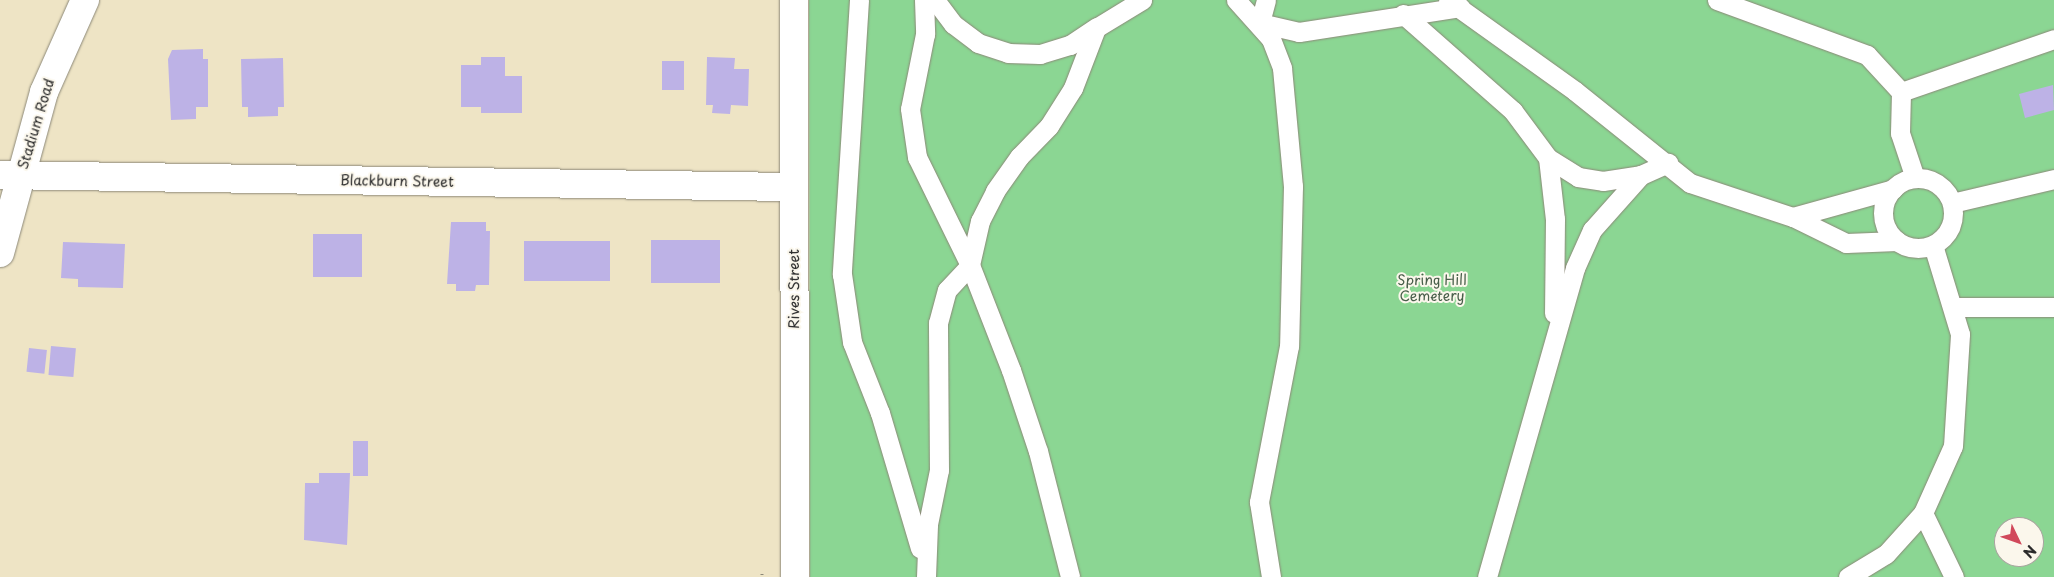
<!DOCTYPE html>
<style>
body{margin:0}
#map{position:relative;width:2054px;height:577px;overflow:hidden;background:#eee4c5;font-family:"Playpen Sans",sans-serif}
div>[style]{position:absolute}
.green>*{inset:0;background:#8bd693}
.building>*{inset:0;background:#bdb2e6;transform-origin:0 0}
.path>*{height:3px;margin-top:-1.5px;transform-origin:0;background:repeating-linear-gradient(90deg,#8c8878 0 1px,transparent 0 5px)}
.roads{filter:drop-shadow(0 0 1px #8c8878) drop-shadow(0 0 1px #8c8878)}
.lane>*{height:19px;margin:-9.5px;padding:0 9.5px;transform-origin:9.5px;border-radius:9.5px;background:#fff}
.lane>.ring{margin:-9.5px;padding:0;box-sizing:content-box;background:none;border:19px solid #fff;border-radius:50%}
.street>*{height:28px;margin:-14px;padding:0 14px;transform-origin:14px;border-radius:14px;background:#fff}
.secondary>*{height:28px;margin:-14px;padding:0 14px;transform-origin:14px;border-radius:14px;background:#fff}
span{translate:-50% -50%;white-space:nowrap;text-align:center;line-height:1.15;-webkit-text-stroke:4px #fbf7ec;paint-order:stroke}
.street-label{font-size:14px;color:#2b2b2b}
.park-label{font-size:14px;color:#485e4a}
.north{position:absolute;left:1994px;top:517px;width:50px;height:50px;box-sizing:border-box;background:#fbf7ec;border:1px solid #a8a59f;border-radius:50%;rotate:132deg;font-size:14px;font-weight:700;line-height:20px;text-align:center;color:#2b2b2b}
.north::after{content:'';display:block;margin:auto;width:18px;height:22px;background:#d1495b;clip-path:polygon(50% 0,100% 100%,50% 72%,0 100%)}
</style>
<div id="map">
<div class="green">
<div style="clip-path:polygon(evenodd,809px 0,2054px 0,2054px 577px,810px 577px,809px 0,2004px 527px,2034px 527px,2034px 557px,2004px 557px,2004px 527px)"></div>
</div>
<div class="building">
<div style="clip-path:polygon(203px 49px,203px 59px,208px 59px,208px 107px,196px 107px,196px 119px,171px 120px,168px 59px,172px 50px)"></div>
<div style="clip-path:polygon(481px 57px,505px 57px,505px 76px,522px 76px,522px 113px,481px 113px,481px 107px,461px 107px,461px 65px,481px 65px)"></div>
<div style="clip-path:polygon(707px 57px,735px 58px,734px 69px,749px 69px,748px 106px,731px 105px,730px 114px,712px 113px,713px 105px,706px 105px)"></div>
<div style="clip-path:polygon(283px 58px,284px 107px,278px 107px,278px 116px,248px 117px,248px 107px,242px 107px,241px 59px)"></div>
<div style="left:662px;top:61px;width:22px;height:29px"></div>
<div style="clip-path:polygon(2053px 85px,2054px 110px,2025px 118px,2019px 94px)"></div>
<div style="clip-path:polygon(451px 222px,486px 222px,486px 231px,490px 231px,489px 285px,476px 285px,475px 291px,456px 291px,456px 284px,447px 284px)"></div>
<div style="left:313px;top:234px;width:49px;height:43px"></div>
<div style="left:651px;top:240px;width:69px;height:43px"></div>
<div style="left:524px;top:241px;width:86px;height:40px"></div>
<div style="clip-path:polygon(63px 242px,125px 244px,123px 288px,78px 287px,78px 279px,61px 278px)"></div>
<div style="left:51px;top:346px;width:25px;height:29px;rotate:5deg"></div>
<div style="left:29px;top:348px;width:18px;height:24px;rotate:6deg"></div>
<div style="left:353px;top:441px;width:15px;height:35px"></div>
<div style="clip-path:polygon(319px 473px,350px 473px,347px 545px,304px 540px,305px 483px,319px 483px)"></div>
</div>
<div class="path">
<div style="left:762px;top:573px;width:4px;rotate:90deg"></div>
</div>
<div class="roads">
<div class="lane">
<div style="left:859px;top:0;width:275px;rotate:93.6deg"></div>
<div style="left:842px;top:274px;width:69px;rotate:81.6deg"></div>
<div style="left:852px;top:342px;width:76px;rotate:68.5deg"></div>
<div style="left:880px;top:413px;width:141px;rotate:73.5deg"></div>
<div style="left:924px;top:0;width:34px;rotate:88deg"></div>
<div style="left:925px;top:34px;width:76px;rotate:101.3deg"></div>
<div style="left:910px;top:109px;width:49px;rotate:81.7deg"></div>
<div style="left:917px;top:157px;width:120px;rotate:63.9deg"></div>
<div style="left:970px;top:265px;width:113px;rotate:68.7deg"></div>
<div style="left:1011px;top:370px;width:85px;rotate:71.6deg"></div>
<div style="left:1038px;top:451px;width:130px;rotate:75.7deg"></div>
<div style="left:935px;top:0;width:30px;rotate:53deg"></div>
<div style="left:953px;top:24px;width:31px;rotate:37deg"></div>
<div style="left:978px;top:43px;width:32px;rotate:18deg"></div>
<div style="left:1008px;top:53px;width:32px;rotate:2deg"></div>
<div style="left:1040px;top:54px;width:31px;rotate:-17deg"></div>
<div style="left:1070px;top:45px;width:32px;rotate:-34deg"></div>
<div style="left:1236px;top:0;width:52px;rotate:48.1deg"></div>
<div style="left:1271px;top:39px;width:31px;rotate:69deg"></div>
<div style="left:1282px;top:68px;width:119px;rotate:84.7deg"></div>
<div style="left:1293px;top:186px;width:160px;rotate:91.4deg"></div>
<div style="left:1289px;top:346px;width:159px;rotate:100.9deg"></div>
<div style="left:1259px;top:502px;width:76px;rotate:80.9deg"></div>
<div style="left:1266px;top:0;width:24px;rotate:105deg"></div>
<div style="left:1260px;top:23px;width:40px;rotate:13deg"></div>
<div style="left:1299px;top:32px;width:163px;rotate:-8.8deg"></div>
<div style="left:1448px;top:0;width:156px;rotate:35.6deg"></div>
<div style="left:1575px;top:91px;width:147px;rotate:38.7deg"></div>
<div style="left:1690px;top:183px;width:108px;rotate:18.3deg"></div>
<div style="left:1793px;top:217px;width:104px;rotate:-15.6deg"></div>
<div style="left:1717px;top:0;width:160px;rotate:20.1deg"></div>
<div style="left:1867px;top:55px;width:50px;rotate:47.4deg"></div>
<div style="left:1901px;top:92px;width:41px;rotate:91.4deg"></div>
<div style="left:1900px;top:133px;width:47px;rotate:71.6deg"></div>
<div style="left:1403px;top:14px;width:147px;rotate:41.4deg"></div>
<div style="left:1513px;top:111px;width:59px;rotate:53.3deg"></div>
<div style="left:1548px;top:158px;width:61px;rotate:83.5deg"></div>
<div style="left:1555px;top:219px;width:94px;rotate:90.6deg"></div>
<div style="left:1901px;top:92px;width:162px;rotate:-19.1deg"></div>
<div style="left:1548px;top:158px;width:36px;rotate:32deg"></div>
<div style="left:1578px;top:177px;width:25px;rotate:9deg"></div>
<div style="left:1603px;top:181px;width:38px;rotate:-9deg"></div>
<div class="ring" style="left:1883px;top:178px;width:51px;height:51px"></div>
<div style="left:1952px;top:203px;width:105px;rotate:-13.2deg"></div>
<div style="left:1793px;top:217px;width:59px;rotate:26.1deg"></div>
<div style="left:1846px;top:243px;width:51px;rotate:-2.2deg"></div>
<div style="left:1953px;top:307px;width:101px"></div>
<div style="left:1923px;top:513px;width:71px;rotate:64.2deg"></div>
<div style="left:926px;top:577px;width:53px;rotate:-87.8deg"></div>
<div style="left:928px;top:524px;width:55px;rotate:-78.5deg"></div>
<div style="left:939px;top:470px;width:147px;rotate:-90.4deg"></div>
<div style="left:938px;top:323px;width:34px;rotate:-75deg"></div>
<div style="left:947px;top:290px;width:34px;rotate:-47deg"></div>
<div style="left:970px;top:265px;width:45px;rotate:-77.2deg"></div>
<div style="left:980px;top:221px;width:34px;rotate:-63deg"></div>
<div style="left:995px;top:191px;width:42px;rotate:-54.8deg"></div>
<div style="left:1019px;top:157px;width:43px;rotate:-45.9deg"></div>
<div style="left:1049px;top:126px;width:45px;rotate:-57.7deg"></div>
<div style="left:1073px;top:88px;width:64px;rotate:-69deg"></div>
<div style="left:1096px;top:28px;width:54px;rotate:-31.3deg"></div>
<div style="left:1487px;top:577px;width:321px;rotate:-74.1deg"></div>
<div style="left:1575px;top:268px;width:42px;rotate:-65.9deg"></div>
<div style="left:1592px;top:230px;width:74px;rotate:-48.3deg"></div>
<div style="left:1641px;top:175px;width:30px;rotate:-24deg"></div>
<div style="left:1848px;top:577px;width:44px;rotate:-31.2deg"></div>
<div style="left:1886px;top:554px;width:55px;rotate:-47.9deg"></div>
<div style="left:1923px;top:513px;width:73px;rotate:-65.9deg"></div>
<div style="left:1953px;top:446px;width:112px;rotate:-86.4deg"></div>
<div style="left:1960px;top:334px;width:93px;rotate:-106.9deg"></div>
</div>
<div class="street">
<div style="left:794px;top:0;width:577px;rotate:89.9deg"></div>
<div style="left:0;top:175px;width:794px;rotate:0.87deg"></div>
</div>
<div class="secondary">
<div style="left:0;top:253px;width:167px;rotate:-74.7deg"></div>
<div style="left:44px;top:92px;width:101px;rotate:-66deg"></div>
</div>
</div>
<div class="street-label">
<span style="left:36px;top:124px;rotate:-73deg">Stadium Road</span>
<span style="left:397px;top:181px;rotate:1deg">Blackburn Street</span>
<span style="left:794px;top:289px;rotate:-90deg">Rives Street</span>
</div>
<div class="park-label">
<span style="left:1432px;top:288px">Spring Hill<br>Cemetery</span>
</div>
<div class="north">N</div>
</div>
